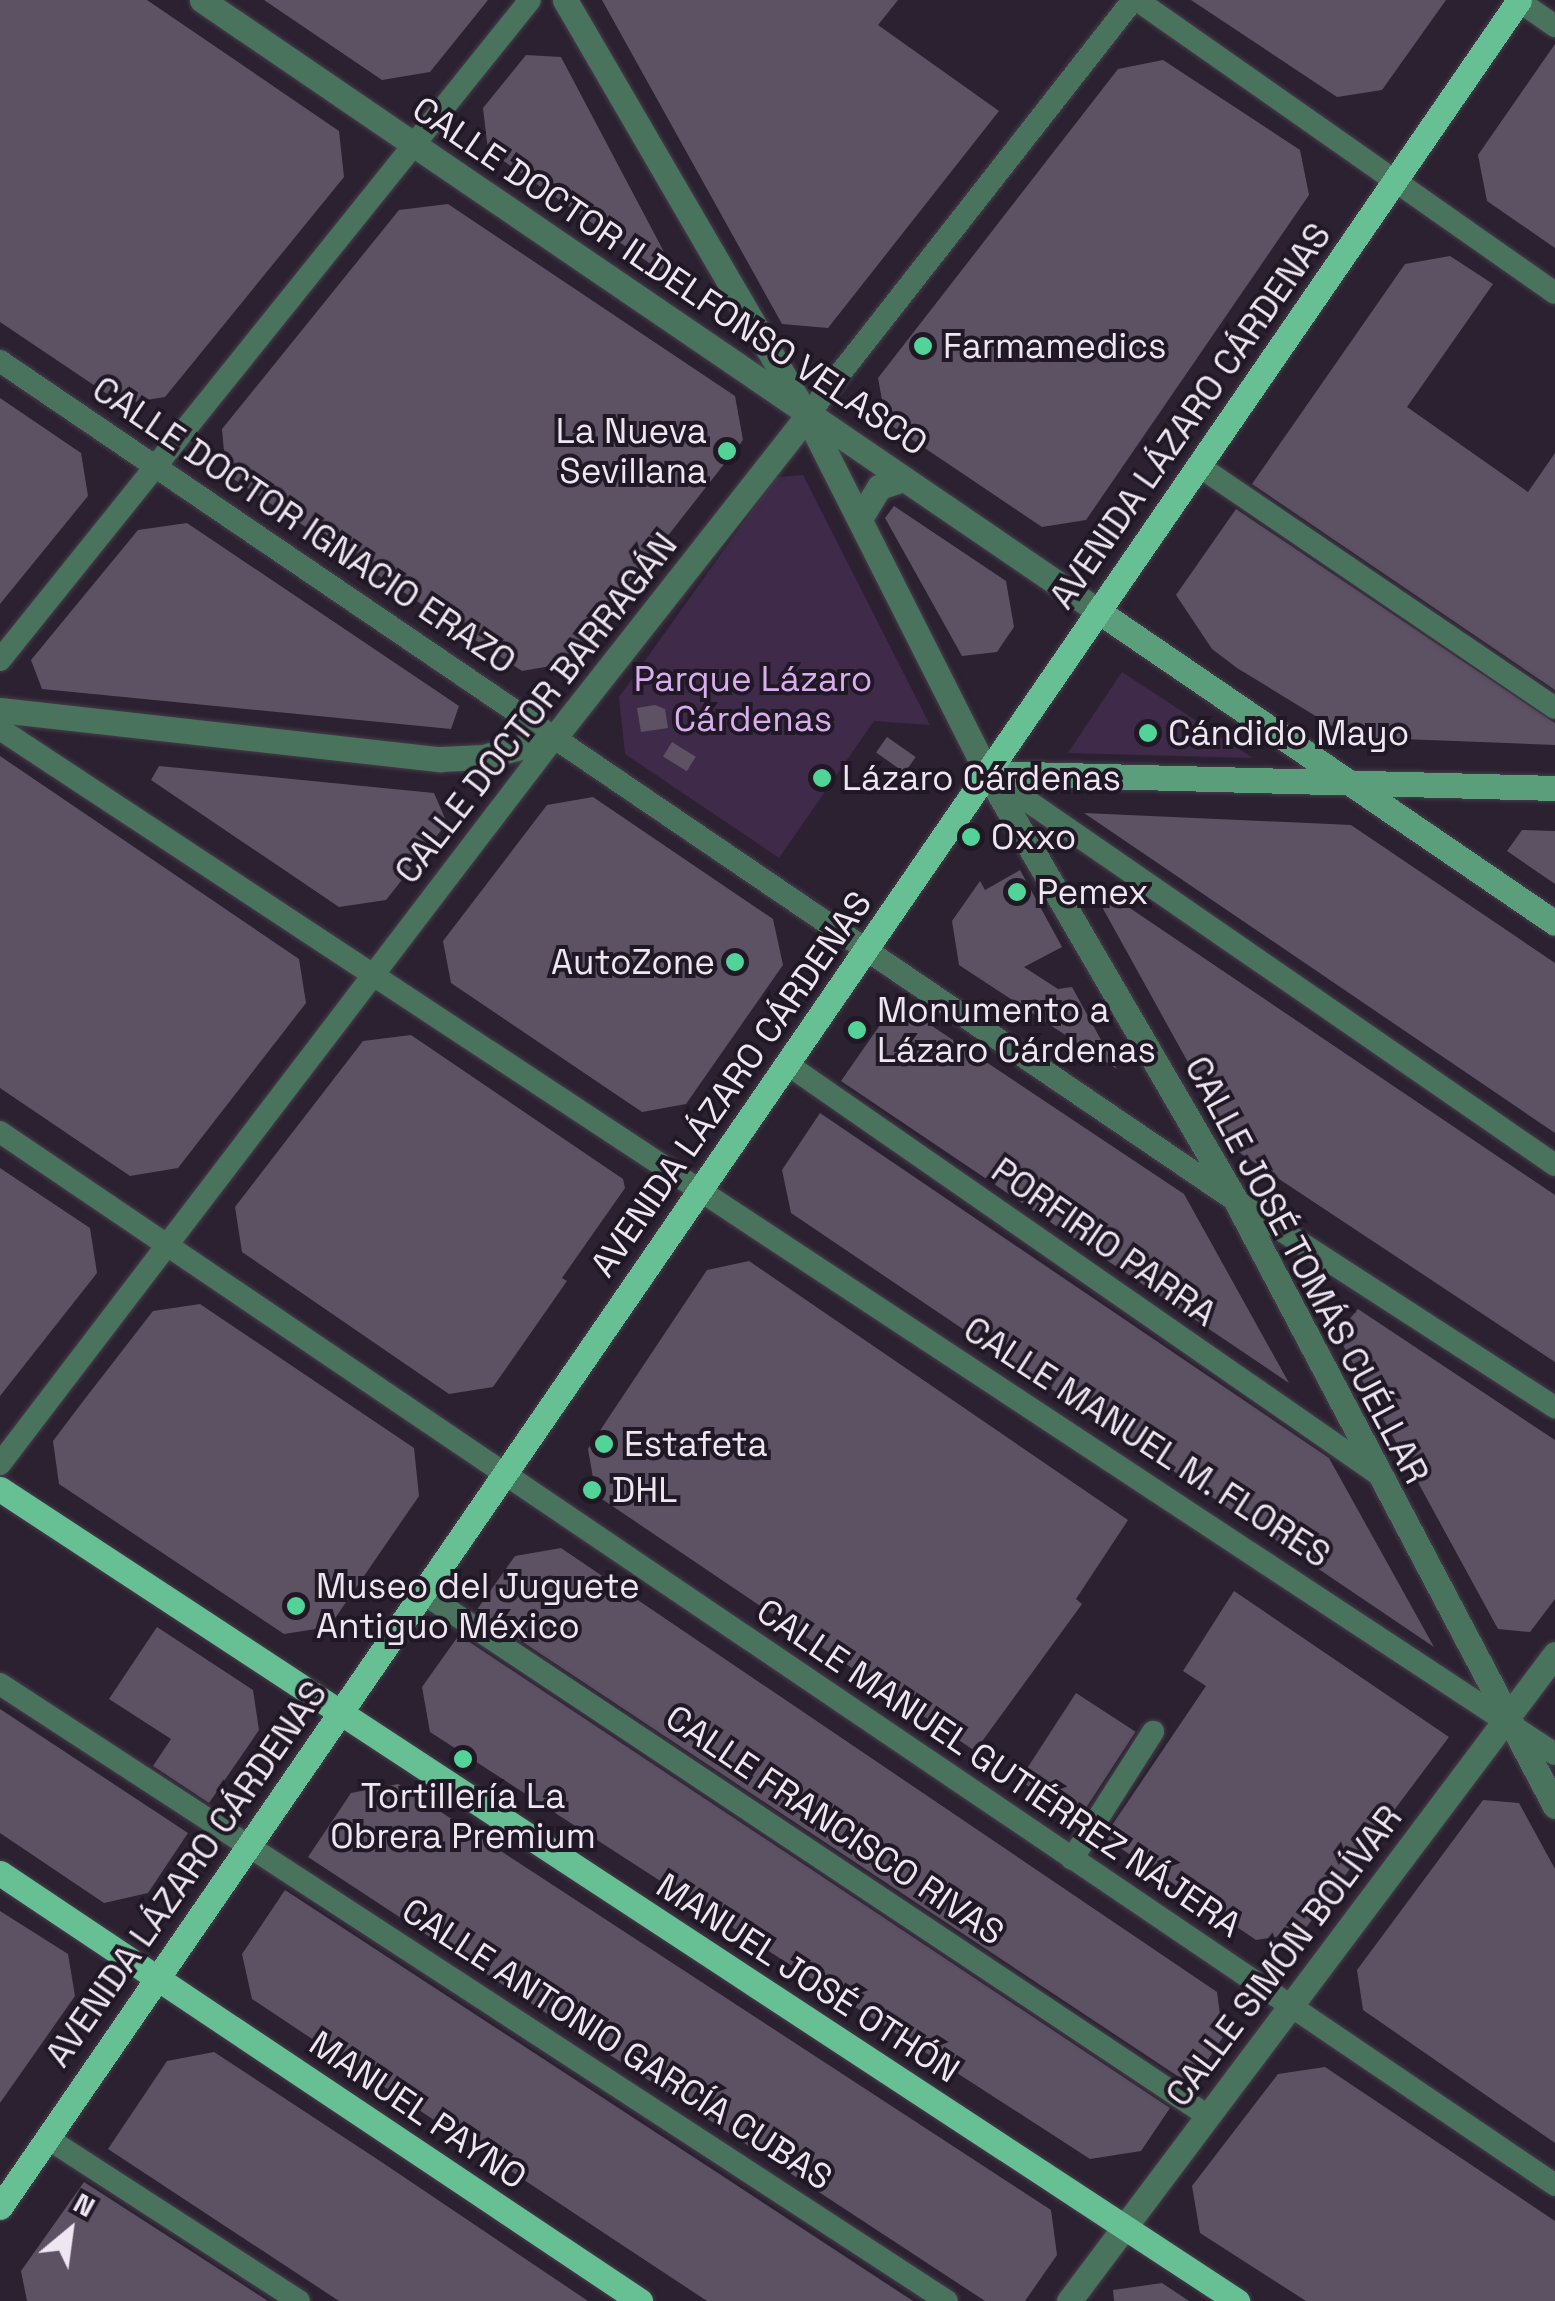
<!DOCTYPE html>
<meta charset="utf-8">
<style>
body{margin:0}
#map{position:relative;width:1555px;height:2301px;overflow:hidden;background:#2b2130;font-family:"Space Grotesk",sans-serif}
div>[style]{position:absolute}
.green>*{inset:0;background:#3f2a49}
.building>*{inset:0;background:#5d5263;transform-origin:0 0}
.roads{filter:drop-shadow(0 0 2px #463d4b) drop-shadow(0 0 2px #463d4b)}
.minor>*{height:22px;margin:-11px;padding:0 11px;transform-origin:11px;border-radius:11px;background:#4a735d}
.tertiary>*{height:25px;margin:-12.5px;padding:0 12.5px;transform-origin:12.5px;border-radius:12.5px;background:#4a735d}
.secondary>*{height:25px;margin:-12.5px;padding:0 12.5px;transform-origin:12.5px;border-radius:12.5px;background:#5b9e7b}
.primary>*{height:25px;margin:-12.5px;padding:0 12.5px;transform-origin:12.5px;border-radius:12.5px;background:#67c093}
.dots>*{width:28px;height:28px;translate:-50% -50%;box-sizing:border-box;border:5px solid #211826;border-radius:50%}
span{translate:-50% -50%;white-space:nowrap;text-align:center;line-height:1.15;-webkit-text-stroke:8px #211826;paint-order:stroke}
.street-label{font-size:35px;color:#eee7f1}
.poi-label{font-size:35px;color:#eee7f1}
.left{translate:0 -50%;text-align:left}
.right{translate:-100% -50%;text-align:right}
.park-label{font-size:35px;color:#d9aeee}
.north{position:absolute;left:20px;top:2181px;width:100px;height:100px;-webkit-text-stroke:8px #211826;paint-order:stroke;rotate:29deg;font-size:28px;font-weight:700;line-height:40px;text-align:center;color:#eee7f1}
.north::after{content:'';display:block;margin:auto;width:35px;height:45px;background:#eee7f1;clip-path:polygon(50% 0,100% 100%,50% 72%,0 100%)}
</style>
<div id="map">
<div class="green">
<div style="clip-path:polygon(803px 475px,930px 725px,874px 721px,779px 858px,625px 754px,619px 697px,776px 477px)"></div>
<div style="clip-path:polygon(1122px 672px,1253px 758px,1068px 753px)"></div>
</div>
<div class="building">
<div style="clip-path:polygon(0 0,147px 0,339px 131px,344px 177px,165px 397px,122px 404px,0 322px)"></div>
<div style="clip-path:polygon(264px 0,488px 0,430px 72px,382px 80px)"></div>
<div style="clip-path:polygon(602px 0,898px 0,878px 25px,999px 111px,828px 328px,782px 324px)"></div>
<div style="clip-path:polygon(1191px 0,1446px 0,1382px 90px,1337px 97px)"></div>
<div style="clip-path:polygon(1555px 44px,1555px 248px,1487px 201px,1478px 155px)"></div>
<div style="clip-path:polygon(526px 55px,561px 57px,682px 286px,488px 150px,483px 108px)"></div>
<div style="clip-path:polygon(1163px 60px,1300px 150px,1309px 195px,1086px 520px,1042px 527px,886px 422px,878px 378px,1118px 69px)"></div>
<div style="clip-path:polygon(448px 204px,735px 396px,743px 440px,568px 663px,522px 671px,226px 474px,222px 429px,399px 210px)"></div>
<div style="clip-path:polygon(1450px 256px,1493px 284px,1407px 407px,1528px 492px,1555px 453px,1555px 690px,1252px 484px,1405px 264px)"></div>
<div style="clip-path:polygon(0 398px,81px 453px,88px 496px,0 604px)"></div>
<div style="clip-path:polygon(894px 506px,1006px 581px,1014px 627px,997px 652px,962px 656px,885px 518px)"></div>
<div style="clip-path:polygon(1236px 509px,1555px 723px,1555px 745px,1350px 737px,1237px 668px,1212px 649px,1176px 595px)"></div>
<div style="clip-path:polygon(187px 523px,459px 706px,451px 729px,42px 689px,31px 660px,138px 530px)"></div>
<div style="clip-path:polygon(655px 705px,665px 709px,668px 728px,641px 732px,637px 708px)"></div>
<div style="left:887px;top:737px;width:35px;height:19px;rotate:35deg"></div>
<div style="left:672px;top:742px;width:28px;height:17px;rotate:32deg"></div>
<div style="clip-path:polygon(0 756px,299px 959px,306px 1003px,178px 1168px,130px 1176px,0 1088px)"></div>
<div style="clip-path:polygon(159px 766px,434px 793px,447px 823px,386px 900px,339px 907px,151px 780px)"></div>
<div style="clip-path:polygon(593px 797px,773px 919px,783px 965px,686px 1104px,642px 1112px,451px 983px,443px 941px,547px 805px)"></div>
<div style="clip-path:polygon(1084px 813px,1351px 825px,1462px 900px,1555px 963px,1555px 1133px)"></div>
<div style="clip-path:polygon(1522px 830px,1555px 831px,1555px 884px,1507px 851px)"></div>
<div style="clip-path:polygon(1020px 870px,1062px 947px,1024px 967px,1058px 989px,1072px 987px,1117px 1069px,959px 965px,952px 921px,980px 881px,985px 890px)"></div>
<div style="clip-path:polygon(1109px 894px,1555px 1195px,1555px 1362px,1237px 1151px,1101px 905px)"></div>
<div style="clip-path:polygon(896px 1002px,1184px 1194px,1289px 1383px,841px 1081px)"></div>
<div style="clip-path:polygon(411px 1035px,623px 1179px,625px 1188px,562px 1278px,567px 1281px,493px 1387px,449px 1394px,242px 1252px,235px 1207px,363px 1041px)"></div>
<div style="clip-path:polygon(820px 1113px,1329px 1458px,1434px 1647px,791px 1213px,782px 1170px)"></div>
<div style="clip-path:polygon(0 1168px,90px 1228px,97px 1273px,0 1396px)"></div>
<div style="clip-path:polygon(749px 1261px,1128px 1520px,1076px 1599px,1082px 1604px,975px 1751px,596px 1495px,588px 1449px,607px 1420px,707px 1270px)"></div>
<div style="clip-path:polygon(200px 1304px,414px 1448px,419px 1496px,329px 1627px,284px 1634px,59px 1484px,53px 1441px,84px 1400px,153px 1311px)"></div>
<div style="clip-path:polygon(1358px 1309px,1555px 1440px,1555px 1599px,1530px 1632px,1498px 1629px,1337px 1334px)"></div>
<div style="clip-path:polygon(561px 1548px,1217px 1992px,1223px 2037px,1191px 2085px,476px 1611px,515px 1556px)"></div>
<div style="clip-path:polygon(1234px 1591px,1449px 1737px,1302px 1933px,1256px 1940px,1104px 1837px,1206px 1686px,1183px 1671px)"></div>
<div style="clip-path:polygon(157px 1627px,253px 1690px,259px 1730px,209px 1803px,153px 1766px,171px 1739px,109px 1699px)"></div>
<div style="clip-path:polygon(459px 1635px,1170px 2108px,1141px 2151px,1090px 2159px,430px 1732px,422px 1687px)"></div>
<div style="left:1076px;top:1693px;width:71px;height:104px;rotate:33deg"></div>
<div style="clip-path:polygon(0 1709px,188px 1833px,148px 1893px,104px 1903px,0 1833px)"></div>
<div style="clip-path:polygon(398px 1784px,1051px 2210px,1057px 2255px,1025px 2301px,985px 2301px,308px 1857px,351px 1793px)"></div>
<div style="clip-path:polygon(1483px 1800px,1519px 1803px,1555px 1869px,1555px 2143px,1363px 2010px,1357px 1970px)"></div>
<div style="clip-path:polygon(285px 1890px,724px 2177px,913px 2301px,707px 2301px,607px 2235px,252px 1999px,242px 1954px)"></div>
<div style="clip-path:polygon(0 1911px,68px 1954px,75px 1996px,0 2103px)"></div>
<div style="clip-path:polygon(214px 2052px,380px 2161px,588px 2301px,339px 2301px,108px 2149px,167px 2061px)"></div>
<div style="clip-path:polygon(1325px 2067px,1555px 2221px,1555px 2301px,1306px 2301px,1200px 2233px,1192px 2186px,1278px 2074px)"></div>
<div style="clip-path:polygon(84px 2182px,208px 2262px,268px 2301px,27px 2301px,21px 2271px)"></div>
<div style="clip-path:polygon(1162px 2283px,1189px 2301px,1114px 2301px,1113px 2290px)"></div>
</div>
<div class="roads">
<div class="minor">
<div style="left:1137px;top:0;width:510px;rotate:35.03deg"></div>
<div style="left:1519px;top:1px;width:44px;rotate:34.8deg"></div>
<div style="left:0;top:361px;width:1494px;rotate:34.2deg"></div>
<div style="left:1236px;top:1201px;width:380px;rotate:32.9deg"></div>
<div style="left:807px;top:416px;width:529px;rotate:-51.92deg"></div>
<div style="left:1199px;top:466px;width:430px;rotate:34.2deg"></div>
<div style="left:0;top:660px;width:846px;rotate:-51.23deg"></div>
<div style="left:0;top:729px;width:1862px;rotate:33.39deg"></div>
<div style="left:987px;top:773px;width:690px;rotate:34.61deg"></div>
<div style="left:787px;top:1064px;width:723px;rotate:34.75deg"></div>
<div style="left:0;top:1132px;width:1878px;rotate:34.1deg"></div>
<div style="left:0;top:1464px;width:913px;rotate:-52.65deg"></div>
<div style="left:423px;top:1593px;width:943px;rotate:33.67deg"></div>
<div style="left:0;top:1684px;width:1130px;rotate:33.09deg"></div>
<div style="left:1072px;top:1859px;width:151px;rotate:-57.5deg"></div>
<div style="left:47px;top:2138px;width:300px;rotate:32.9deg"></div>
</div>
<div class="tertiary">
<div style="left:202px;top:0;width:1084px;rotate:34.29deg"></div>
<div style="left:565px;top:0;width:481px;rotate:59.8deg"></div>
<div style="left:807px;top:416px;width:400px;rotate:63.2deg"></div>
<div style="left:987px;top:773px;width:495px;rotate:59.8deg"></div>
<div style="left:1236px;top:1201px;width:684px;rotate:62.2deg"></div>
<div style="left:861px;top:517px;width:35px;rotate:-59deg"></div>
<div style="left:879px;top:487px;width:26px;rotate:-18deg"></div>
<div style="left:0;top:710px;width:443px;rotate:6.4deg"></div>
<div style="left:440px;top:759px;width:43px;rotate:-2.7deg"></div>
<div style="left:483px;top:757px;width:73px;rotate:-15deg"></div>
<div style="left:554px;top:738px;width:410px;rotate:-51.8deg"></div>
<div style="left:1069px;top:2301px;width:809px;rotate:-53.09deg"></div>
</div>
<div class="secondary">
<div style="left:1098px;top:611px;width:553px;rotate:34.32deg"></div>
<div style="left:987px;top:773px;width:568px;rotate:1.51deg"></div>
</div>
<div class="primary">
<div style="left:0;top:1489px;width:1480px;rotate:33.28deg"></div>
<div style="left:0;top:1873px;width:770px;rotate:33.77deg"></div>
<div style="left:0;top:2207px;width:2679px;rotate:-55.46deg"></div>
</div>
</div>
<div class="dots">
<div style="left:923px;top:346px;background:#52d397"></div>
<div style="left:727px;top:451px;background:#52d397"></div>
<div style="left:1148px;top:733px;background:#52d397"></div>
<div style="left:822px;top:778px;background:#52d397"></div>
<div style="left:971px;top:837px;background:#52d397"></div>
<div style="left:1017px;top:892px;background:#52d397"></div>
<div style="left:735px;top:962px;background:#52d397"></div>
<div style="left:857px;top:1030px;background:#52d397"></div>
<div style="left:604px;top:1444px;background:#52d397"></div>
<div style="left:592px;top:1490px;background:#52d397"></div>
<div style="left:296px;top:1606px;background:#52d397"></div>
<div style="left:463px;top:1759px;background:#52d397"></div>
</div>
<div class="street-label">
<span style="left:670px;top:276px;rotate:34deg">CALLE DOCTOR ILDELFONSO VELASCO</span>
<span style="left:1190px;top:416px;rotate:-55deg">AVENIDA LÁZARO CÁRDENAS</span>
<span style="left:304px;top:525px;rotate:34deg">CALLE DOCTOR IGNACIO ERAZO</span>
<span style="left:536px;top:708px;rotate:-52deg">CALLE DOCTOR BARRAGÁN</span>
<span style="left:731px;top:1084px;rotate:-55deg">AVENIDA LÁZARO CÁRDENAS</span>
<span style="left:1104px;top:1242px;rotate:35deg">PORFIRIO PARRA</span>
<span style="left:1307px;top:1270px;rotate:62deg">CALLE JOSÉ TOMÁS CUÉLLAR</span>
<span style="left:1147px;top:1442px;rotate:33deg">CALLE MANUEL M. FLORES</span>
<span style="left:999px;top:1768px;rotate:34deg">CALLE MANUEL GUTIÉRREZ NÁJERA</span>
<span style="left:835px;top:1825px;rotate:34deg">CALLE FRANCISCO RIVAS</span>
<span style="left:186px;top:1874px;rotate:-55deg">AVENIDA LÁZARO CÁRDENAS</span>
<span style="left:1284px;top:1956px;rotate:-53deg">CALLE SIMÓN BOLÍVAR</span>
<span style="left:808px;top:1978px;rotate:33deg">MANUEL JOSÉ OTHÓN</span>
<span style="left:617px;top:2044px;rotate:33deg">CALLE ANTONIO GARCÍA CUBAS</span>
<span style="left:418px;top:2110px;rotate:34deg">MANUEL PAYNO</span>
</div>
<div class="poi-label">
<span class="left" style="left:943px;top:346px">Farmamedics</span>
<span class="right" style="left:707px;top:451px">La Nueva<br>Sevillana</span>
<span class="left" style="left:1168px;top:733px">Cándido Mayo</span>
<span class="left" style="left:842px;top:778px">Lázaro Cárdenas</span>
<span class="left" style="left:991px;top:837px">Oxxo</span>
<span class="left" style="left:1037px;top:892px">Pemex</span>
<span class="right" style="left:715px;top:962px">AutoZone</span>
<span class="left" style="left:877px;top:1030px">Monumento a<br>Lázaro Cárdenas</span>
<span class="left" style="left:624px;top:1444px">Estafeta</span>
<span class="left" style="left:612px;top:1490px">DHL</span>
<span class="left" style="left:316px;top:1606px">Museo del Juguete<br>Antiguo México</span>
<span style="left:463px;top:1816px">Tortillería La<br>Obrera Premium</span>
</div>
<div class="park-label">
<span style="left:753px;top:699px">Parque Lázaro<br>Cárdenas</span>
</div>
<div class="north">N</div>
</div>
